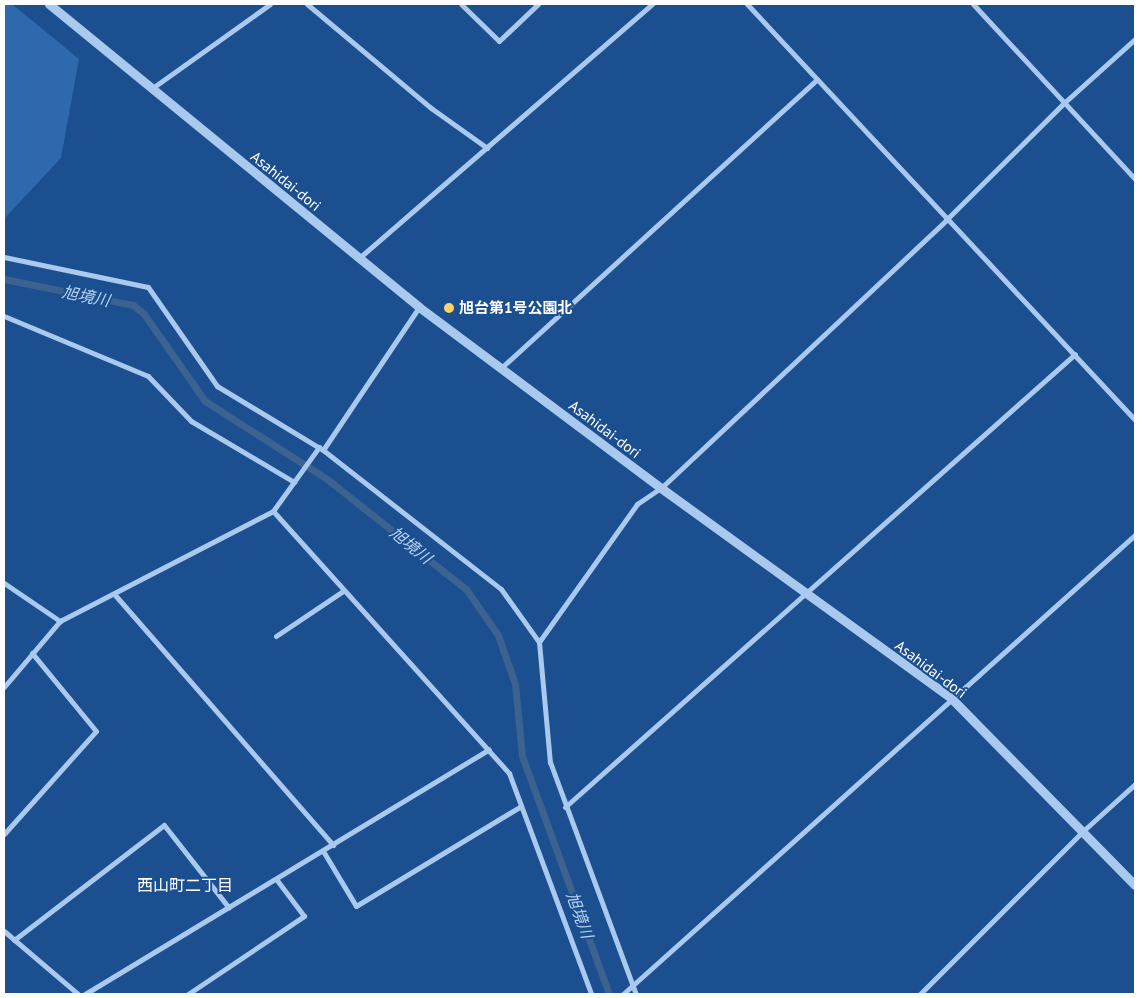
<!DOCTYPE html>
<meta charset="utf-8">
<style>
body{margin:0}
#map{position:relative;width:1139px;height:998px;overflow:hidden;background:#1b4f8f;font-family:"PT Sans","Noto Sans JP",sans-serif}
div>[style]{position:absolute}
.green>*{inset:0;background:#2e69ad}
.stream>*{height:7px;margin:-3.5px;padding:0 3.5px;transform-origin:3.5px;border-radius:3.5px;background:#3c6290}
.minor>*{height:5px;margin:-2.5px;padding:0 2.5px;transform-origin:2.5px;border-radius:2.5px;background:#a9c9ee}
.tertiary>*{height:9px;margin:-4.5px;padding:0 4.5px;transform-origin:4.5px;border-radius:4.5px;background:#a9c9ee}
.dots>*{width:14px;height:14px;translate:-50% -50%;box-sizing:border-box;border:2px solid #1b4f8f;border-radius:50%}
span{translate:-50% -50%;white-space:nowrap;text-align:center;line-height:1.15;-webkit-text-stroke:4px #1b4f8f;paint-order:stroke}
.street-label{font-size:15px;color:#fff}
.poi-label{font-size:15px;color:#fff;font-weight:700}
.left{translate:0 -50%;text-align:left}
.water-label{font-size:16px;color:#b5d3f5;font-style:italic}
.neighbourhood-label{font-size:16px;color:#fff}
.frame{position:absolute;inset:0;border:5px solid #fff;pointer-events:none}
</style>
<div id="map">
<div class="green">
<div style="clip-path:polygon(4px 4px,12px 4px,79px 59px,61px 158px,4px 219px)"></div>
</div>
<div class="stream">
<div style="left:4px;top:279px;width:132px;rotate:11.4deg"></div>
<div style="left:133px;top:305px;width:14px;rotate:39deg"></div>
<div style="left:144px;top:314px;width:106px;rotate:55deg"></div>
<div style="left:205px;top:401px;width:145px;rotate:32.6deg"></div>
<div style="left:327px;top:479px;width:177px;rotate:38.4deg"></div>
<div style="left:466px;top:589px;width:56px;rotate:55.2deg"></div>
<div style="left:498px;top:635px;width:52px;rotate:70.9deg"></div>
<div style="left:515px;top:684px;width:72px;rotate:84.4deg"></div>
<div style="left:522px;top:756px;width:253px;rotate:69.9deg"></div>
</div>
<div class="minor">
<div style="left:307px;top:4px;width:162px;rotate:40deg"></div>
<div style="left:431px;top:108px;width:69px;rotate:35.5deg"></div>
<div style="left:461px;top:4px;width:53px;rotate:44.2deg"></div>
<div style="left:499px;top:41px;width:54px;rotate:-43.5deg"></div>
<div style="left:747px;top:4px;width:569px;rotate:46.99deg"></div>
<div style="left:973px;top:4px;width:238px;rotate:47.2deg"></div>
<div style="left:151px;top:89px;width:146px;rotate:-35.5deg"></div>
<div style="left:4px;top:257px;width:147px;rotate:11.8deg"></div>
<div style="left:148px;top:287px;width:121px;rotate:55.1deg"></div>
<div style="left:217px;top:386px;width:124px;rotate:31.1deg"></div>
<div style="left:323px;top:450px;width:226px;rotate:38deg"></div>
<div style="left:501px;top:589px;width:65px;rotate:54.4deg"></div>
<div style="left:539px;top:642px;width:121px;rotate:84.8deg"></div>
<div style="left:550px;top:762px;width:247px;rotate:69.7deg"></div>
<div style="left:359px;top:258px;width:388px;rotate:-40.9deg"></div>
<div style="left:4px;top:316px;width:156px;rotate:22.6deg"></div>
<div style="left:148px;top:376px;width:62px;rotate:46.3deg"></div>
<div style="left:191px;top:421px;width:120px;rotate:30.6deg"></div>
<div style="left:501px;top:368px;width:428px;rotate:-42.4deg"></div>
<div style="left:323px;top:450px;width:172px;rotate:-56.1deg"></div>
<div style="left:273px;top:511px;width:353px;rotate:48deg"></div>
<div style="left:509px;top:773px;width:236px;rotate:69.6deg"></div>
<div style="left:4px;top:583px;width:68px;rotate:34.2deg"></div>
<div style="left:115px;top:595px;width:332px;rotate:48.9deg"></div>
<div style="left:276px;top:636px;width:81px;rotate:-33.9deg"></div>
<div style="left:539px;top:642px;width:169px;rotate:-54.6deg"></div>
<div style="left:637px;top:504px;width:29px;rotate:-34deg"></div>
<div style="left:661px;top:488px;width:391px;rotate:-43.2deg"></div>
<div style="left:946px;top:220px;width:168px;rotate:-44.8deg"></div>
<div style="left:1065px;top:102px;width:94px;rotate:-42deg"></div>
<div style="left:4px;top:687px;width:87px;rotate:-49.7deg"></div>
<div style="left:60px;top:621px;width:240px;rotate:-27.3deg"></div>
<div style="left:273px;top:511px;width:79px;rotate:-54.3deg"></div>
<div style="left:565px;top:807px;width:682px;rotate:-41.61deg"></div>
<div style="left:4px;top:834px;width:138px;rotate:-48.2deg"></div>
<div style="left:96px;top:731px;width:101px;rotate:-129.4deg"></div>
<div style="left:323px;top:851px;width:64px;rotate:59deg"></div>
<div style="left:356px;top:906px;width:193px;rotate:-31.2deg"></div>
<div style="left:4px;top:931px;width:97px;rotate:40.4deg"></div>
<div style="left:14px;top:940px;width:189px;rotate:-37.5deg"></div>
<div style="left:164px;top:825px;width:105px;rotate:51.9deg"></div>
<div style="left:85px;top:994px;width:472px;rotate:-31.2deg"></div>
<div style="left:188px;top:994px;width:140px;rotate:-33.9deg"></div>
<div style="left:304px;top:916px;width:46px;rotate:-127.1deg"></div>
<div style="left:623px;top:994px;width:688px;rotate:-41.88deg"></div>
<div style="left:920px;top:994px;width:231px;rotate:-45deg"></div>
<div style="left:1083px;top:831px;width:70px;rotate:-42.1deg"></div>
</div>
<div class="tertiary">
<div style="left:49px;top:4px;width:478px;rotate:39.3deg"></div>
<div style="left:419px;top:307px;width:302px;rotate:36.8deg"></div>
<div style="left:661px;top:488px;width:358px;rotate:35.9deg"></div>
<div style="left:951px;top:698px;width:262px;rotate:45.5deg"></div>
</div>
<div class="dots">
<div style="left:449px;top:308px;background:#ffd166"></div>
</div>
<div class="street-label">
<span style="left:286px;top:181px;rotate:39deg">Asahidai-dori</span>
<span style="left:605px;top:429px;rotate:37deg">Asahidai-dori</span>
<span style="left:931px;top:669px;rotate:37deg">Asahidai-dori</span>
</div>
<div class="poi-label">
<span class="left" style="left:459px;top:308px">旭台第1号公園北</span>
</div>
<div class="water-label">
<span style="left:86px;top:296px;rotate:11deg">旭境川</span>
<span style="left:411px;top:545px;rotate:39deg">旭境川</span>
<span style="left:580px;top:915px;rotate:70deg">旭境川</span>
</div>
<div class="neighbourhood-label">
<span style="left:185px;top:885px">西山町二丁目</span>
</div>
<div class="frame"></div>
</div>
